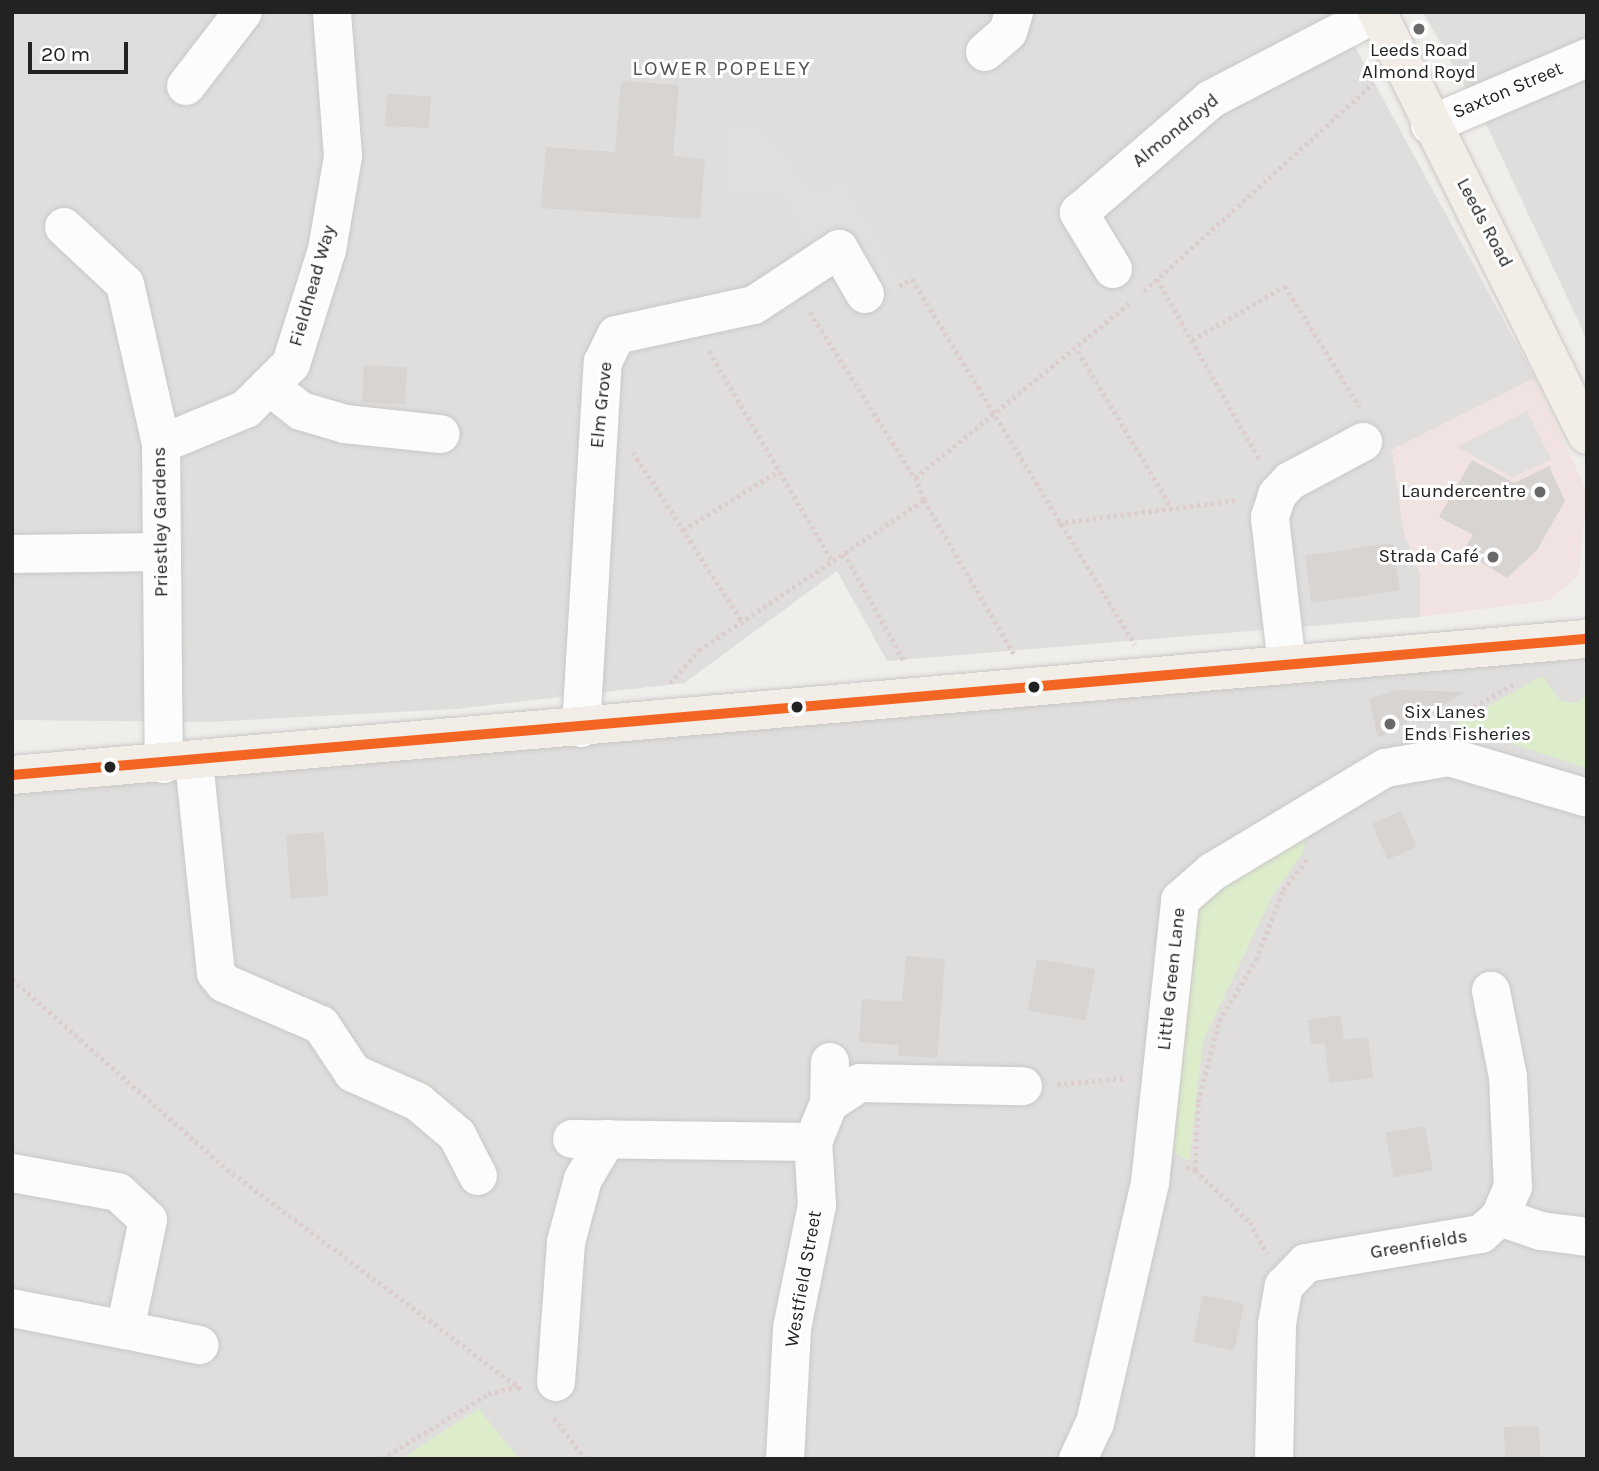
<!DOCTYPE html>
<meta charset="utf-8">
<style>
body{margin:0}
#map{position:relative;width:1599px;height:1471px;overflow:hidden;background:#f0eeeb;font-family:Karla,sans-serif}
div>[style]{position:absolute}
.residential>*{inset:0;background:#dfdedc}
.commercial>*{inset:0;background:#f1e3e1}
.grass>*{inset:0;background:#ddeccb}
.parking>*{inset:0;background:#e0dfde}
.building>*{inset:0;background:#d7d4d2;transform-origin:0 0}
.path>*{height:4.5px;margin-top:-2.25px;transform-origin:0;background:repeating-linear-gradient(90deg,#dccecd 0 3.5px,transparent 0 7px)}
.roads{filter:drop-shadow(0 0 2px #c9c8c7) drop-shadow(0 0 2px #c9c8c7)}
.minor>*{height:38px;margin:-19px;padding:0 19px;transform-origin:19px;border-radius:19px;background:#fdfcfc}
.major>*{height:38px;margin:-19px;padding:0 19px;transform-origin:19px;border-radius:19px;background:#f3ede7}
.bus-1>*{height:10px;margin:-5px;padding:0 5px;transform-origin:5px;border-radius:5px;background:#f26522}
.dots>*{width:19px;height:19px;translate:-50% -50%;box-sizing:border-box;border:4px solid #fff;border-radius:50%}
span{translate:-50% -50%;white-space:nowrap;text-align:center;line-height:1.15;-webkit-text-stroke:6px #fff;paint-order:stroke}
.poi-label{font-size:19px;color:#222}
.right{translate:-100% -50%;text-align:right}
.left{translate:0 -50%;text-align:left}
.street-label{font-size:19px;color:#222}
.neighbourhood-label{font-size:21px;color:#555;letter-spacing:2px}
.frame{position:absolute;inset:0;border:14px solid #222;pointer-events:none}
.scale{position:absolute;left:28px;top:42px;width:100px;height:32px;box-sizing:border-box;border:4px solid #222;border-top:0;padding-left:9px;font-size:21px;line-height:24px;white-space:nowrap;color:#222;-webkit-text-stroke:5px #fff;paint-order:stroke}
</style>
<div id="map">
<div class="residential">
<div style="clip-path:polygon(12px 12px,1336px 12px,1535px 378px,1392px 450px,1404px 533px,1420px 573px,1420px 617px,887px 661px,837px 571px,684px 683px,455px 709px,209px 722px,12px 720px)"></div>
<div style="clip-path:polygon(1423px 12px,1587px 12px,1587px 340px,1489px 130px)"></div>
<div style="clip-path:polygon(1587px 639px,1587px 1459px,12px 1459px,12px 797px,18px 776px)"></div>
</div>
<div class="commercial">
<div style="clip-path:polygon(1535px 378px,1587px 492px,1579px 575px,1550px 600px,1420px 617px,1420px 573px,1404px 533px,1392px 450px)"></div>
</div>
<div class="grass">
<div style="clip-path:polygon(1542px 676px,1561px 701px,1577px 703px,1587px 694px,1587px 768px,1454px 725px)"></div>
<div style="clip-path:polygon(1305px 827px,1304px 851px,1272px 896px,1203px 1041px,1189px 1161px,1167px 1148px,1195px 913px,1213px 886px)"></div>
<div style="clip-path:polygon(479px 1409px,519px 1459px,401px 1459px,478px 1409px)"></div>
</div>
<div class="parking">
<div style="clip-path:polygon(728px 122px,753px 127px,771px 140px,814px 194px,844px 180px,900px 283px,847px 311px,784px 197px,722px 189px)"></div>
<div style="clip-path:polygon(1527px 411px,1551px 459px,1513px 477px,1457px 447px)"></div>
</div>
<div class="building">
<div style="clip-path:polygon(621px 81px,679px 85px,673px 156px,705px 159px,700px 219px,541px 208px,546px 147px,615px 152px)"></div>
<div style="left:387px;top:94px;width:44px;height:32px;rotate:3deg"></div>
<div style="left:364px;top:365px;width:43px;height:37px;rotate:3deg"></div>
<div style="clip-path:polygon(1472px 460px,1514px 483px,1549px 466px,1565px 501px,1537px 550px,1507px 578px,1463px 551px,1473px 535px,1439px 517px)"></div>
<div style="left:1393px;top:543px;width:48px;height:89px;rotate:82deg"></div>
<div style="clip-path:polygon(1397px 690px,1466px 692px,1378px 738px,1369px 699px)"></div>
<div style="left:1401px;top:811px;width:39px;height:32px;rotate:66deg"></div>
<div style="left:324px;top:832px;width:64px;height:38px;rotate:86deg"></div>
<div style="clip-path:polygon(906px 956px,945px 959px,937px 1058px,898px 1056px,899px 1045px,859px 1042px,862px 999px,902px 1002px)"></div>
<div style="left:1037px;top:959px;width:59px;height:52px;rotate:10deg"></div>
<div style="left:1340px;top:1015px;width:25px;height:33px;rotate:81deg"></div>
<div style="left:1368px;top:1037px;width:41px;height:44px;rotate:83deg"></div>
<div style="left:1425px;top:1126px;width:45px;height:40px;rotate:80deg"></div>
<div style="left:1203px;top:1295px;width:42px;height:48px;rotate:12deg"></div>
<div style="left:1539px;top:1426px;width:33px;height:35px;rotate:88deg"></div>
</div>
<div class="path">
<div style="left:1157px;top:279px;width:208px;rotate:60.4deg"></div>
<div style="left:899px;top:286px;width:15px;rotate:-28deg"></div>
<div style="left:912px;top:279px;width:428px;rotate:58.6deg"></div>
<div style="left:1144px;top:291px;width:309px;rotate:-42.2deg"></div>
<div style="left:810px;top:312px;width:196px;rotate:57.7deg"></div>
<div style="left:1192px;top:340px;width:108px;rotate:-30.1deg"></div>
<div style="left:1285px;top:286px;width:142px;rotate:58.2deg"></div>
<div style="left:709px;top:351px;width:243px;rotate:59.6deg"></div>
<div style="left:1078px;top:351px;width:183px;rotate:59.1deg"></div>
<div style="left:633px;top:452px;width:201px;rotate:57.2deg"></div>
<div style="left:924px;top:500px;width:178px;rotate:59.7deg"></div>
<div style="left:1058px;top:523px;width:180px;rotate:-7.3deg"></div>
<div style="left:683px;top:530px;width:113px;rotate:-31.6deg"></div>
<div style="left:844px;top:553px;width:125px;rotate:60.8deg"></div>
<div style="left:670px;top:683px;width:44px;rotate:-48.7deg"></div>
<div style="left:699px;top:650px;width:270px;rotate:-33.7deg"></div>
<div style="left:924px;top:500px;width:24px;rotate:-112deg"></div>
<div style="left:915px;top:478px;width:280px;rotate:-39.2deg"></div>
<div style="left:1449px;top:720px;width:74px;rotate:-29deg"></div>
<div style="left:12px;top:979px;width:287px;rotate:41.5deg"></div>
<div style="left:227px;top:1169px;width:367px;rotate:36.8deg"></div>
<div style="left:1057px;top:1084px;width:68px;rotate:-5deg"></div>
<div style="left:1186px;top:1167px;width:9px;rotate:18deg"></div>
<div style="left:1195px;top:1170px;width:68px;rotate:-87.5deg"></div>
<div style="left:1198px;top:1102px;width:84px;rotate:-75.5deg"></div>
<div style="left:1219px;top:1021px;width:71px;rotate:-58.8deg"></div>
<div style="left:1256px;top:960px;width:75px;rotate:-68.9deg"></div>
<div style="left:1283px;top:890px;width:39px;rotate:-52deg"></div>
<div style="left:1195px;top:1170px;width:76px;rotate:43.4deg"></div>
<div style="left:1250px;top:1222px;width:36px;rotate:62deg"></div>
<div style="left:554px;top:1418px;width:52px;rotate:52deg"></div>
<div style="left:382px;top:1459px;width:124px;rotate:-31.5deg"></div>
<div style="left:488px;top:1394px;width:30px;rotate:-15deg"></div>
</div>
<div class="roads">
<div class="minor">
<div style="left:985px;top:52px;width:30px;rotate:-41deg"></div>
<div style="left:1008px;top:32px;width:21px;rotate:-73deg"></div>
<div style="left:186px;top:86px;width:93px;rotate:-52.4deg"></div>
<div style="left:1430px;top:125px;width:171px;rotate:-23.1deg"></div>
<div style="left:64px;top:227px;width:83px;rotate:43.1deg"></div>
<div style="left:125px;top:284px;width:164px;rotate:77.3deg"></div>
<div style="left:161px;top:444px;width:320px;rotate:89.5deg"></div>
<div style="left:1113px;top:269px;width:66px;rotate:-121.3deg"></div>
<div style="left:1079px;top:213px;width:174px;rotate:-40.8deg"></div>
<div style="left:1211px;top:99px;width:187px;rotate:-27.4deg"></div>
<div style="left:269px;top:386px;width:41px;rotate:38deg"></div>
<div style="left:301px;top:411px;width:46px;rotate:16.5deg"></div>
<div style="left:345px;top:424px;width:96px;rotate:6deg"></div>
<div style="left:161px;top:444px;width:92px;rotate:-22.4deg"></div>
<div style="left:246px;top:409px;width:64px;rotate:-45deg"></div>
<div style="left:291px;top:364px;width:120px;rotate:-72.5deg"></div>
<div style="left:327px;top:250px;width:95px;rotate:-80.3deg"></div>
<div style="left:343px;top:156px;width:144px;rotate:-94.4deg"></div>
<div style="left:12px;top:554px;width:150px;rotate:-0.8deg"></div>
<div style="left:1287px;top:665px;width:149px;rotate:-96.6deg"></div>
<div style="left:1270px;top:517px;width:23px;rotate:-72deg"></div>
<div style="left:1277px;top:495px;width:19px;rotate:-47deg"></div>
<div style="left:1290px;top:481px;width:83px;rotate:-28.1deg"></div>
<div style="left:581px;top:728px;width:367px;rotate:-86.6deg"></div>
<div style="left:603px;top:362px;width:30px;rotate:-64deg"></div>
<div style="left:616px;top:335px;width:141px;rotate:-12.3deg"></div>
<div style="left:754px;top:305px;width:102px;rotate:-33.4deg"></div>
<div style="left:839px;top:249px;width:52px;rotate:60deg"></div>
<div style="left:194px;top:761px;width:213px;rotate:84.1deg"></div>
<div style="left:216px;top:973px;width:13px;rotate:51deg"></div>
<div style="left:224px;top:983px;width:106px;rotate:23.4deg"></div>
<div style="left:321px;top:1025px;width:58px;rotate:56.3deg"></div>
<div style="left:353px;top:1073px;width:71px;rotate:24deg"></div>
<div style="left:418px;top:1102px;width:51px;rotate:40.2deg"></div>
<div style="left:457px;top:1135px;width:46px;rotate:62.9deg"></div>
<div style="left:829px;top:1103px;width:37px;rotate:-33deg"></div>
<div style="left:860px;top:1083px;width:163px;rotate:1.1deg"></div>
<div style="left:572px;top:1139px;width:241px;rotate:0.7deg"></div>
<div style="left:12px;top:1173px;width:108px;rotate:10.2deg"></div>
<div style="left:118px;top:1192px;width:41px;rotate:43deg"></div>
<div style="left:148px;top:1220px;width:112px;rotate:101.8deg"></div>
<div style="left:125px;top:1330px;width:115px;rotate:-169deg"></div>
<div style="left:1500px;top:1217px;width:43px;rotate:18.9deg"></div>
<div style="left:1541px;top:1231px;width:46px;rotate:7.4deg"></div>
<div style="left:125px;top:1330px;width:76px;rotate:11.5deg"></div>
<div style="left:556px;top:1382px;width:140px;rotate:-85.9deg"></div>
<div style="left:566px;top:1242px;width:65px;rotate:-74.9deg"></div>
<div style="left:583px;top:1179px;width:47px;rotate:-59deg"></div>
<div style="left:785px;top:1459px;width:131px;rotate:-86.9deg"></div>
<div style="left:792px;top:1328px;width:126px;rotate:-78.5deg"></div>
<div style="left:817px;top:1205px;width:63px;rotate:-93.6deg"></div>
<div style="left:813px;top:1142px;width:42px;rotate:-67.7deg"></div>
<div style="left:829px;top:1103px;width:41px;rotate:-88.6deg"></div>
<div style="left:1078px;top:1459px;width:40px;rotate:-65deg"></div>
<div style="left:1095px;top:1423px;width:246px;rotate:-77.1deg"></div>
<div style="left:1150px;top:1183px;width:285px;rotate:-83.9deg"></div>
<div style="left:1180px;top:900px;width:43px;rotate:-41.2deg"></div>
<div style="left:1212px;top:872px;width:202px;rotate:-31deg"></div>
<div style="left:1385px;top:768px;width:65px;rotate:-9.8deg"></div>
<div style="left:1449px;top:757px;width:144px;rotate:16.5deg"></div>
<div style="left:1274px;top:1459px;width:135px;rotate:-88.7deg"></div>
<div style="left:1277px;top:1324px;width:39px;rotate:-80deg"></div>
<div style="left:1284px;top:1286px;width:32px;rotate:-46deg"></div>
<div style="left:1306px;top:1263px;width:177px;rotate:-9.4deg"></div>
<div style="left:1481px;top:1234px;width:25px;rotate:-42deg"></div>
<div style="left:1500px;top:1217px;width:33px;rotate:-67deg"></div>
<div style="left:1513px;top:1187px;width:110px;rotate:-92.6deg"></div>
<div style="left:1508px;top:1077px;width:88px;rotate:-101.2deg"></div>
</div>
<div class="major">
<div style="left:1377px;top:12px;width:472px;rotate:63.6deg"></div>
<div style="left:12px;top:775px;width:1581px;rotate:-4.94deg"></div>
</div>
</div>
<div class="bus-1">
<div style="left:12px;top:775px;width:1581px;rotate:-4.94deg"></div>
</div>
<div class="dots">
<div style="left:1419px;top:29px;background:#6a6968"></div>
<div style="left:1540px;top:492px;background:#6a6968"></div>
<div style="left:1493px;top:557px;background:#6a6968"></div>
<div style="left:1034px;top:687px;background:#222"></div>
<div style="left:797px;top:707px;background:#222"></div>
<div style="left:1390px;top:724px;background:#6a6968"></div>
<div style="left:110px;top:767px;background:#222"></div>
</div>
<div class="poi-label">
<span style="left:1419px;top:62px">Leeds Road<br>Almond Royd</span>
<span class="right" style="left:1526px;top:492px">Laundercentre</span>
<span class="right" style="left:1479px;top:557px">Strada Café</span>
<span class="left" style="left:1404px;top:724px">Six Lanes<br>Ends Fisheries</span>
</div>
<div class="street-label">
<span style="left:1508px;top:91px;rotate:-23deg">Saxton Street</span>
<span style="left:1176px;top:131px;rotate:-39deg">Almondroyd</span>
<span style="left:1484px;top:223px;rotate:62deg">Leeds Road</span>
<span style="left:313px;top:286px;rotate:-74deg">Fieldhead Way</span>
<span style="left:602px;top:405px;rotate:-84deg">Elm Grove</span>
<span style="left:161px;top:522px;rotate:-91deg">Priestley Gardens</span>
<span style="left:1172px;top:979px;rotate:-84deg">Little Green Lane</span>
<span style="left:1419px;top:1245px;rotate:-10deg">Greenfields</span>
<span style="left:804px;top:1279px;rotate:-80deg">Westfield Street</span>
</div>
<div class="neighbourhood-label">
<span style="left:722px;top:68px">LOWER POPELEY</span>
</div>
<div class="frame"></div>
<div class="scale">20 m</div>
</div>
